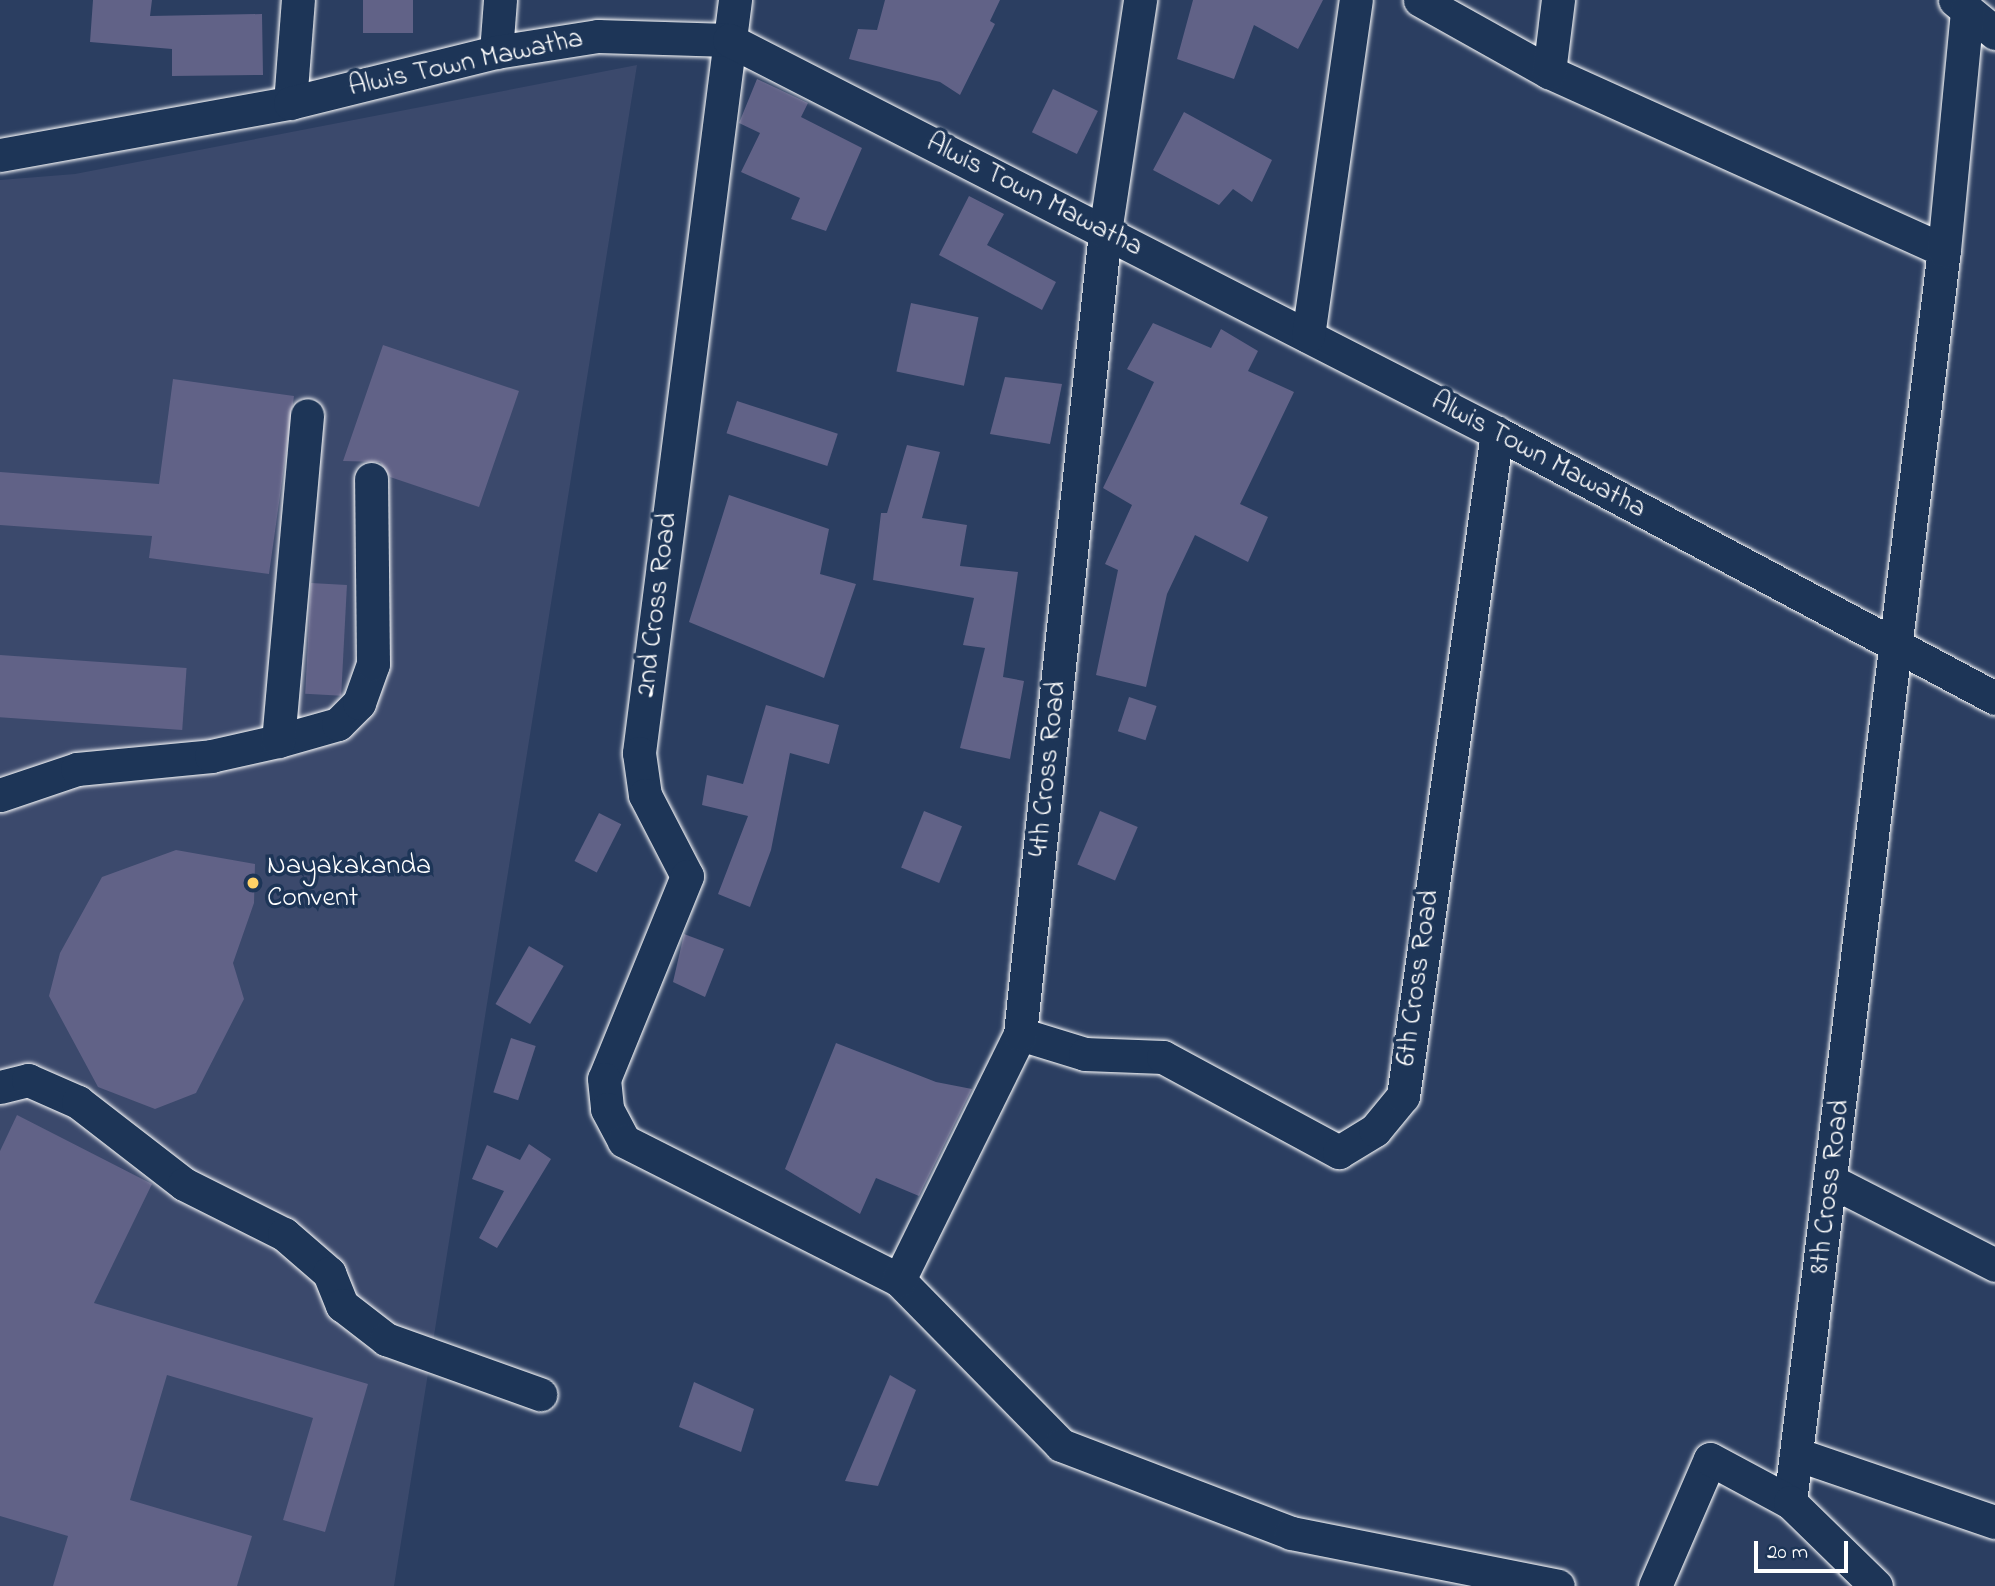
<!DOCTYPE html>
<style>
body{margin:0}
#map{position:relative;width:1995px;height:1586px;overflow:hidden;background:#2b3e61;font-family:"Indie Flower",sans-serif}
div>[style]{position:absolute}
.built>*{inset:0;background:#3b496c}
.building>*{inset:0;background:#616287;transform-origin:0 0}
.roads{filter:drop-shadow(0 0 2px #fff) drop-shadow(0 0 2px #fff)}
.minor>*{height:33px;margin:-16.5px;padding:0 16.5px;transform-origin:16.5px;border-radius:16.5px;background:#1d3557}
.dots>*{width:19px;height:19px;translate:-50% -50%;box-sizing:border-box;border:4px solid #1d3557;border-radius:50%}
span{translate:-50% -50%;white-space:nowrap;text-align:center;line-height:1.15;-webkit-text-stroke:7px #1d3557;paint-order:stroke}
.street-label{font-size:28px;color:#fff}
.poi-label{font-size:28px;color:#fff}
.left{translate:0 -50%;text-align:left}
.scale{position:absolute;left:1754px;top:1541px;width:94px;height:32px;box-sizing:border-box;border:4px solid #fff;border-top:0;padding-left:9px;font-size:21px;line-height:24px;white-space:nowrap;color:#fff;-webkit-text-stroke:5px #1d3557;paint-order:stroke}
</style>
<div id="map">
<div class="built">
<div style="clip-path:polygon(637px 65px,394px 1586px,0 1586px,0 180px,75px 174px)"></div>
</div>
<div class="building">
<div style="clip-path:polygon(93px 0,152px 0,150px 16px,262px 14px,263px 75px,172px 76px,172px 49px,90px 42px)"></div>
<div style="left:363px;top:0;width:50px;height:33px"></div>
<div style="clip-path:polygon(885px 0,1000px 0,990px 21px,995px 24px,960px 95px,940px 82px,849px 59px,858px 29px,877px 30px)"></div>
<div style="clip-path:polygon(1193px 0,1323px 0,1298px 49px,1254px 25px,1234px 79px,1177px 59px)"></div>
<div style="clip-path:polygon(757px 79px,808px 103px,801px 117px,862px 148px,826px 231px,791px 219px,800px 198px,741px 172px,760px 133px,739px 123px)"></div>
<div style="left:1053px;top:89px;width:50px;height:48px;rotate:26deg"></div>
<div style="clip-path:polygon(1184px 112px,1272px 160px,1252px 202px,1233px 189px,1219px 205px,1153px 170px)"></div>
<div style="clip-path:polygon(969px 196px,1004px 214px,987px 245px,1056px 282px,1042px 310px,939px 255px)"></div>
<div style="left:911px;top:303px;width:69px;height:70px;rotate:12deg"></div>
<div style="clip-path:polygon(1153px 323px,1211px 348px,1221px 329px,1258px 351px,1248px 371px,1294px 392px,1240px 504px,1268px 517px,1248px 562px,1195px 535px,1167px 594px,1146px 687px,1096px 675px,1118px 570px,1105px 564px,1132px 505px,1103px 488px,1154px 382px,1127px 369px)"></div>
<div style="clip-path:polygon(383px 345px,519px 391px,479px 507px,390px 477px,380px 462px,343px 461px)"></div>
<div style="clip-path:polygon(1005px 377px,1062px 384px,1050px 444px,990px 434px)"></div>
<div style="clip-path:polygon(173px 379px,294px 396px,269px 574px,149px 558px,152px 536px,0 525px,0 472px,159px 484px)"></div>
<div style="left:737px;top:401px;width:106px;height:34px;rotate:18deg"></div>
<div style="clip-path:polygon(907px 445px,940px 452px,922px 518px,967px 525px,960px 566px,1018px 572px,1003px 677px,1024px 681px,1010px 759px,960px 748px,985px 648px,963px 645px,974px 598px,873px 580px,881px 513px,887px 513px)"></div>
<div style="clip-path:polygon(729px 495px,829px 529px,820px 574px,856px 584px,824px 678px,689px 622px)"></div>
<div style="left:311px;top:583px;width:36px;height:111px;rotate:3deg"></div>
<div style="left:0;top:655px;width:187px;height:62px;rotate:4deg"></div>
<div style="left:1129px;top:697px;width:29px;height:36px;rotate:18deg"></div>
<div style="clip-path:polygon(766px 705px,839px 725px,829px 764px,790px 753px,771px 850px,750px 907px,718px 894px,748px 816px,702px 805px,707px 775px,743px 784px)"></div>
<div style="left:924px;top:811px;width:41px;height:61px;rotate:22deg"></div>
<div style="left:1100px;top:811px;width:41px;height:58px;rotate:23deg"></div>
<div style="left:599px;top:813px;width:25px;height:54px;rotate:27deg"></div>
<div style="clip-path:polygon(176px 850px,255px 864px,254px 903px,233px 963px,244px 999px,196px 1093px,155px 1109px,98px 1087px,49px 996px,60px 953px,102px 877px)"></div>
<div style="clip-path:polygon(684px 934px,724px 949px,705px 997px,673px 982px)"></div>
<div style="left:529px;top:946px;width:40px;height:67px;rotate:30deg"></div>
<div style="left:511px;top:1038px;width:26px;height:57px;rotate:18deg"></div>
<div style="clip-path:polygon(836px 1043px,936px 1082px,972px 1089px,919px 1196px,876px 1178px,860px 1214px,785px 1169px)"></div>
<div style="clip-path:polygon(17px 1115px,152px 1184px,94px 1303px,368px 1384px,325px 1532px,283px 1520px,313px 1418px,167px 1375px,130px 1500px,252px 1536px,237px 1586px,53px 1586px,68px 1536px,0 1516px,0 1151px)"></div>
<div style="clip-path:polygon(529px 1144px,551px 1159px,497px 1248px,479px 1238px,504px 1191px,472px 1179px,487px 1145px,520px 1160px)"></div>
<div style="clip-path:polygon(890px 1375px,916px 1390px,878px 1486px,845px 1481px)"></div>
<div style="clip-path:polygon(694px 1382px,754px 1409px,741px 1452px,679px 1427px)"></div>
</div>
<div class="roads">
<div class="minor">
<div style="left:735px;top:0;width:759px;rotate:97.27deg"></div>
<div style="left:639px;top:753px;width:42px;rotate:81.9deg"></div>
<div style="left:645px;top:795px;width:91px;rotate:62.6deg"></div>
<div style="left:687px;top:876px;width:219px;rotate:112.2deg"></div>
<div style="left:604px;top:1079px;width:30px;rotate:84deg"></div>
<div style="left:607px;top:1109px;width:36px;rotate:62deg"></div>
<div style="left:624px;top:1141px;width:308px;rotate:26.8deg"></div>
<div style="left:899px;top:1280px;width:231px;rotate:45.5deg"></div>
<div style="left:1061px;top:1445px;width:246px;rotate:20.9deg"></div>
<div style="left:1291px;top:1533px;width:272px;rotate:11.2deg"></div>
<div style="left:1420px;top:0;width:148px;rotate:29.2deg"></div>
<div style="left:1549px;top:72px;width:433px;rotate:24.3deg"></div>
<div style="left:1955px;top:0;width:52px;rotate:39.5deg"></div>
<div style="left:496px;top:52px;width:52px;rotate:-85.6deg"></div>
<div style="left:1549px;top:72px;width:73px;rotate:-82.9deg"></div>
<div style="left:290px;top:103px;width:103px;rotate:-85.6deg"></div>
<div style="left:0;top:155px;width:295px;rotate:-10.2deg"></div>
<div style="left:290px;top:103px;width:212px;rotate:-13.9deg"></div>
<div style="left:496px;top:52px;width:103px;rotate:-8.9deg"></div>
<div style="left:598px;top:36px;width:131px;rotate:1.7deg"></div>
<div style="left:729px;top:40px;width:863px;rotate:27.1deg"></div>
<div style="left:1497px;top:433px;width:564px;rotate:28.02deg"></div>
<div style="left:1308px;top:336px;width:339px;rotate:-81.9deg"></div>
<div style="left:278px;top:741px;width:62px;rotate:-15.8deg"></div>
<div style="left:338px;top:724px;width:30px;rotate:-45deg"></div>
<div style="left:359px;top:703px;width:41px;rotate:-70.3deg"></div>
<div style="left:373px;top:664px;width:185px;rotate:-90.6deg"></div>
<div style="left:0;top:795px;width:81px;rotate:-18.7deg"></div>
<div style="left:77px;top:769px;width:135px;rotate:-5.5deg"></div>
<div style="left:211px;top:756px;width:69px;rotate:-12.6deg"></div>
<div style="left:278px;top:741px;width:327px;rotate:-84.9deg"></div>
<div style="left:1020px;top:1034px;width:68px;rotate:17.1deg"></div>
<div style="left:1085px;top:1054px;width:78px;rotate:2.2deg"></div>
<div style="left:1163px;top:1057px;width:200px;rotate:28.4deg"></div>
<div style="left:1339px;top:1152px;width:42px;rotate:-31.4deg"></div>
<div style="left:1375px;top:1130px;width:44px;rotate:-50.5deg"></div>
<div style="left:1403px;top:1096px;width:670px;rotate:-81.93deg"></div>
<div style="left:0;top:1087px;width:29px;rotate:-14deg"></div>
<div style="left:28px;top:1080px;width:55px;rotate:23.7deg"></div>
<div style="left:78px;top:1102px;width:134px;rotate:37.7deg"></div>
<div style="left:184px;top:1184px;width:112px;rotate:26.6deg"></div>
<div style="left:284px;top:1234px;width:60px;rotate:40.9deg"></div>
<div style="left:329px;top:1273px;width:35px;rotate:68deg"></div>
<div style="left:342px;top:1305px;width:56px;rotate:37.7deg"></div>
<div style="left:386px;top:1339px;width:164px;rotate:19.7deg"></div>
<div style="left:1833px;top:1182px;width:182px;rotate:27.1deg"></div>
<div style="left:899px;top:1280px;width:274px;rotate:-63.8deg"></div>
<div style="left:1020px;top:1034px;width:806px;rotate:-83.95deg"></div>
<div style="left:1105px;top:232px;width:235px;rotate:-81.4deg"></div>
<div style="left:1796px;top:1454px;width:210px;rotate:18.9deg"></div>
<div style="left:1790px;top:1502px;width:1261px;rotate:-82.99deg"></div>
<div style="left:1944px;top:250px;width:241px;rotate:-84.5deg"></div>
<div style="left:1655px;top:1586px;width:138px;rotate:-66.6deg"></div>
<div style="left:1710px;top:1459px;width:91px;rotate:28.3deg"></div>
<div style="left:1790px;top:1502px;width:120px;rotate:44.3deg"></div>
</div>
</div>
<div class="dots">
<div style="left:253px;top:883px;background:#ffd166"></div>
</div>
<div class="street-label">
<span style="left:466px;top:64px;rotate:-12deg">Alwis Town Mawatha</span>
<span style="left:1034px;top:196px;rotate:27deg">Alwis Town Mawatha</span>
<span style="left:1538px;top:456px;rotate:28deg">Alwis Town Mawatha</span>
<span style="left:658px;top:605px;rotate:-83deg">2nd Cross Road</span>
<span style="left:1049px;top:769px;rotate:-84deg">4th Cross Road</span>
<span style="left:1419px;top:978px;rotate:-82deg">6th Cross Road</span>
<span style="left:1831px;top:1187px;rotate:-83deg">8th Cross Road</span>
</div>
<div class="poi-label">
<span class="left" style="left:267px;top:883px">Nayakakanda<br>Convent</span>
</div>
<div class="scale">20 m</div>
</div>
